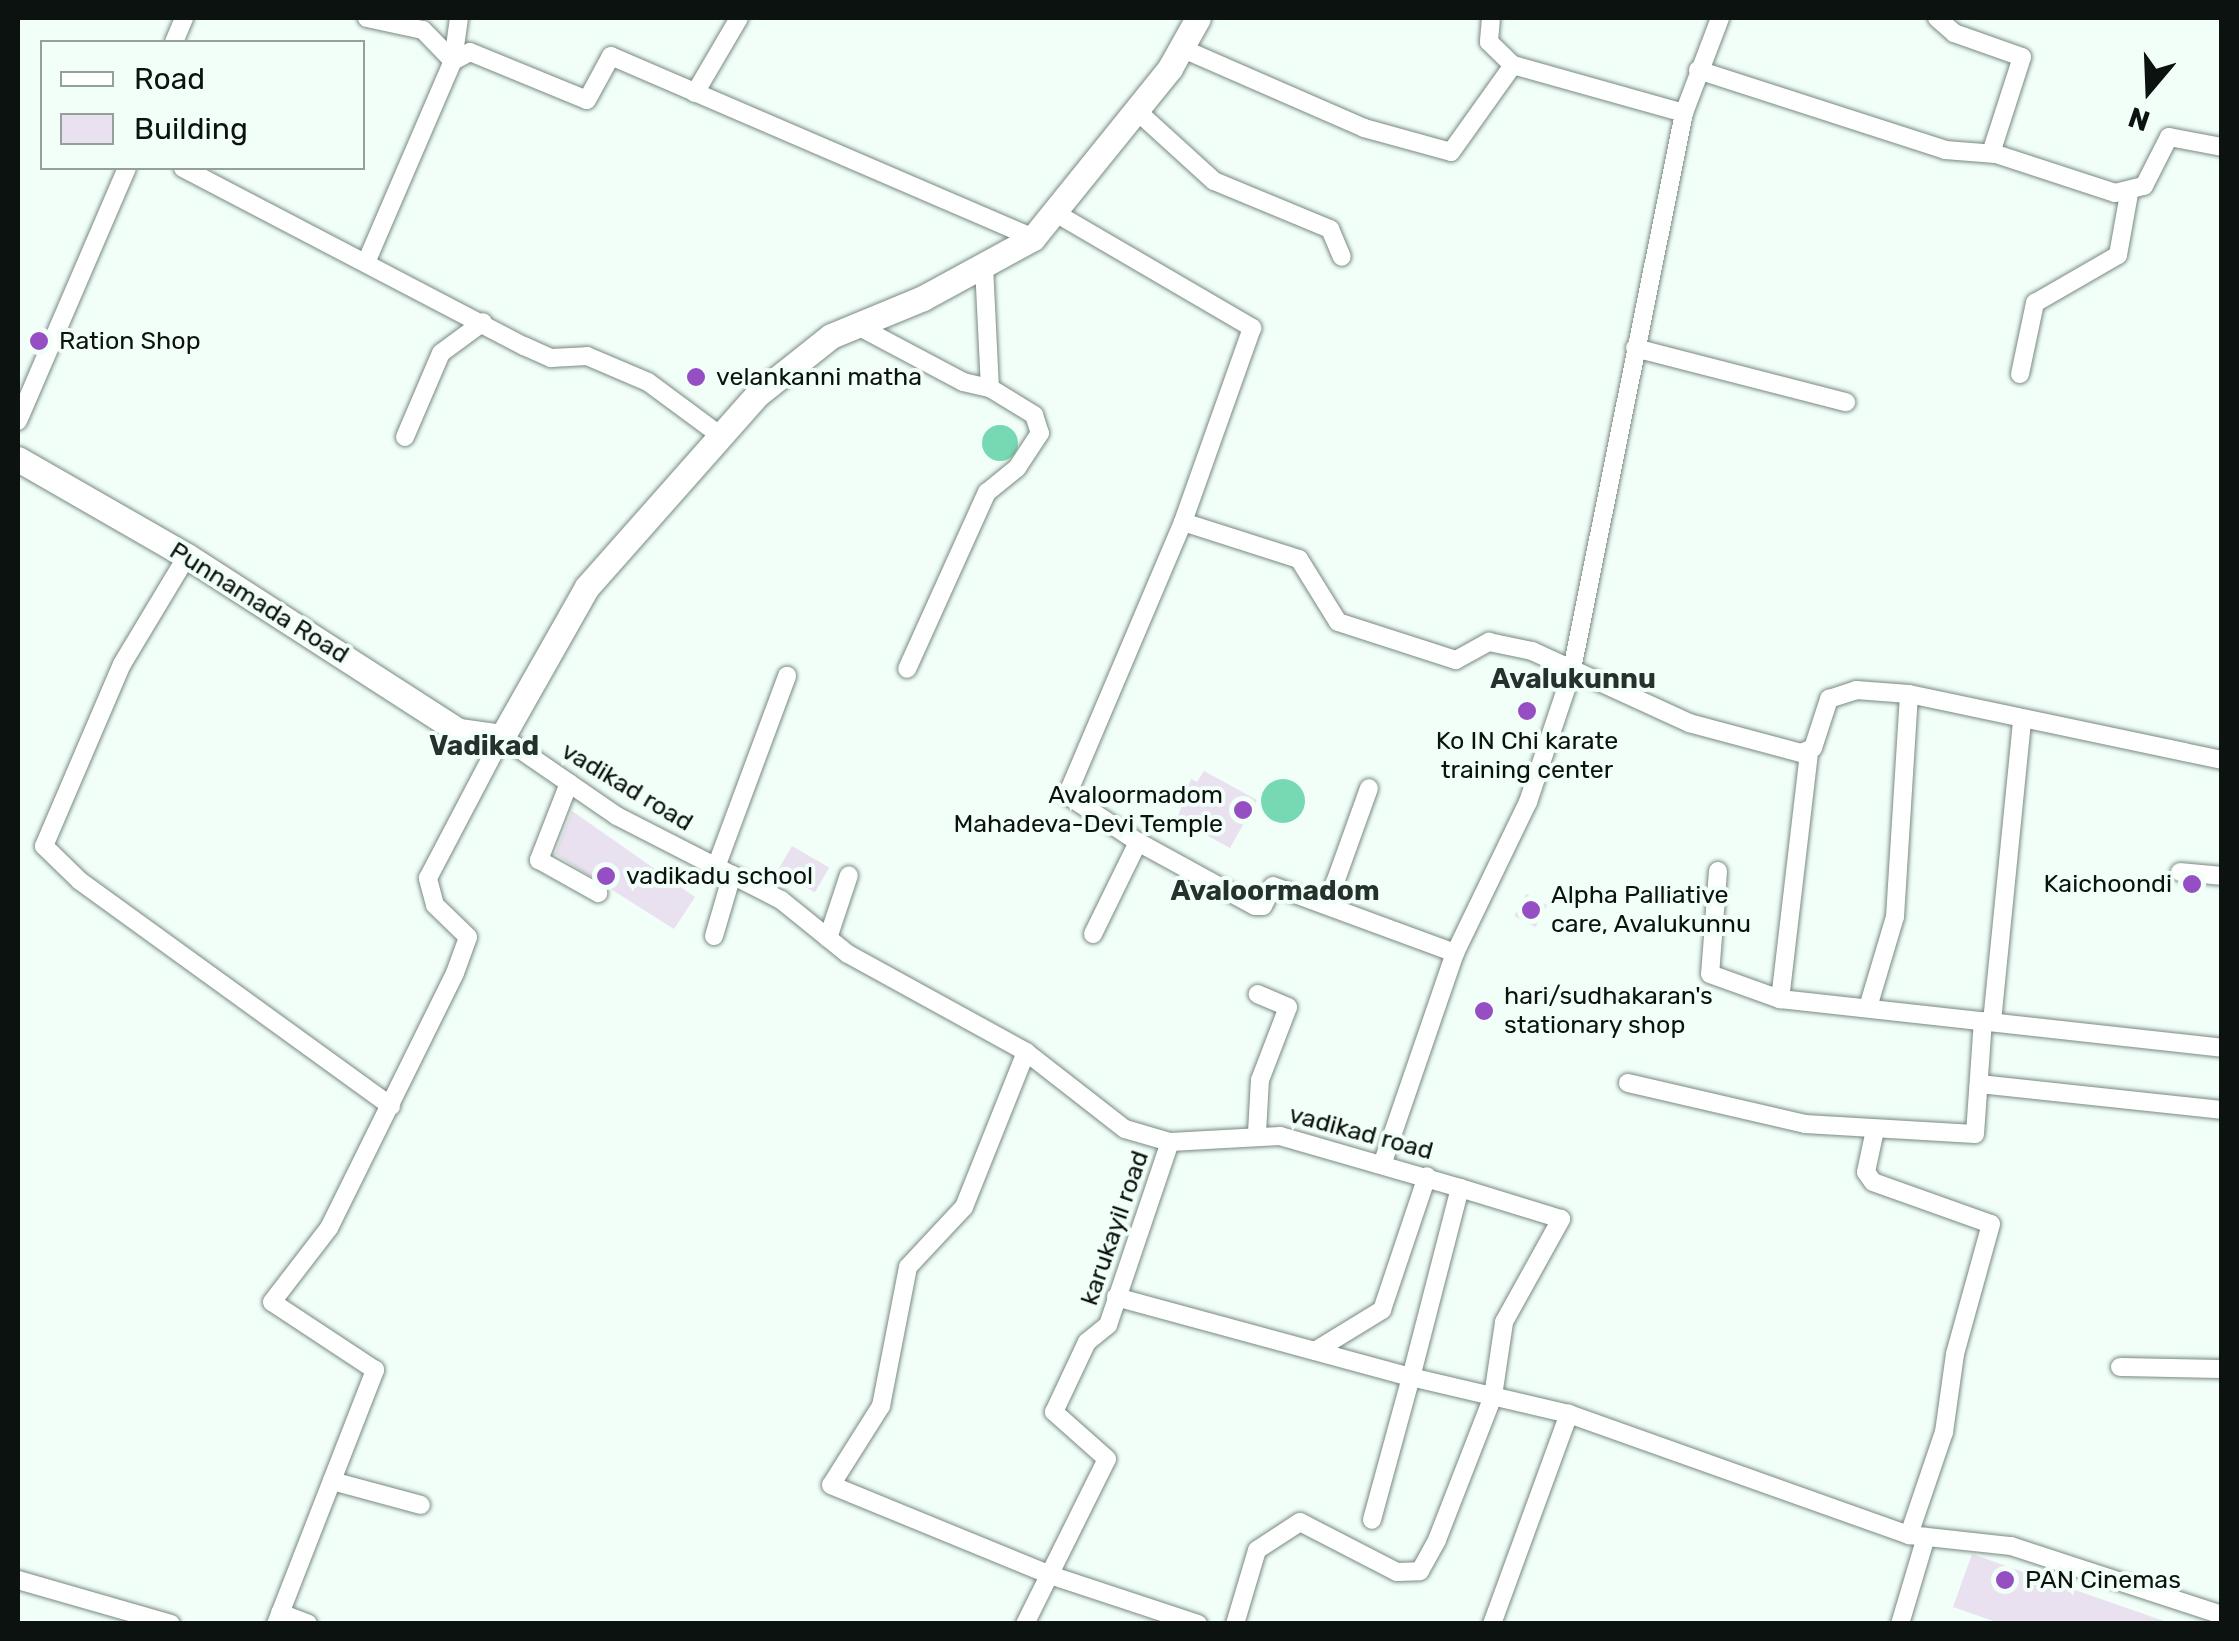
<!DOCTYPE html>
<style>
body{margin:0}
#map{position:relative;width:2239px;height:1641px;overflow:hidden;background:#f1fff8;font-family:Rubik,sans-serif}
div>[style]{position:absolute}
.water>*{inset:0;background:#76d9b3}
.round{border-radius:50%}
.building>*{inset:0;background:#e9e1ef;transform-origin:0 0}
.roads{filter:drop-shadow(0 0 2px #798982) drop-shadow(0 0 2px #798982)}
.minor>*{height:18px;margin:-9px;padding:0 9px;transform-origin:9px;border-radius:9px;background:#fff}
.secondary>*{height:25px;margin:-12.5px;padding:0 12.5px;transform-origin:12.5px;border-radius:12.5px;background:#fff}
.dots>*{width:28px;height:28px;translate:-50% -50%;box-sizing:border-box;border:5px solid #f1fff8;border-radius:50%}
span{translate:-50% -50%;white-space:nowrap;text-align:center;line-height:1.15;-webkit-text-stroke:8px #f1fff8;paint-order:stroke}
.poi-label{font-size:25px;color:#0c120f}
.left{translate:0 -50%;text-align:left}
.right{translate:-100% -50%;text-align:right}
.street-label{font-size:25px;color:#0c120f}
.neighbourhood-label{font-size:28px;color:#24312c;font-weight:700}
.frame{position:absolute;inset:0;border:20px solid #0c120f;pointer-events:none}
.legend{position:absolute;left:40px;top:40px;width:325px;height:130px;box-sizing:border-box;background:#f1fff8;border:2px solid #95a09b;margin:0;padding:12px 18px;list-style:none;font-size:30px;color:#0c120f}
.legend li{display:flex;align-items:center;gap:20px;height:50px}
.legend b{width:50px;border:2px solid #95a09b}
.north{position:absolute;left:2099px;top:40px;width:100px;height:100px;-webkit-text-stroke:8px #f1fff8;paint-order:stroke;rotate:199deg;font-size:28px;font-weight:700;line-height:40px;text-align:center;color:#0c120f}
.north::after{content:'';display:block;margin:auto;width:35px;height:45px;background:#0c120f;clip-path:polygon(50% 0,100% 100%,50% 72%,0 100%)}
</style>
<div id="map">
<div class="water">
<div class="round" style="left:982px;top:425px;width:36px;height:36px"></div>
<div class="round" style="left:1261px;top:779px;width:44px;height:44px"></div>
</div>
<div class="building">
<div style="clip-path:polygon(1204px 771px,1257px 800px,1230px 848px,1177px 819px,1191px 779px,1197px 782px)"></div>
<div style="clip-path:polygon(572px 811px,695px 897px,674px 929px,555px 854px)"></div>
<div style="left:792px;top:846px;width:43px;height:29px;rotate:30deg"></div>
<div style="left:1526px;top:894px;width:24px;height:25px;rotate:28deg"></div>
<div style="clip-path:polygon(1972px 1554px,2164px 1621px,2164px 1624px,2002px 1624px,1953px 1607px)"></div>
</div>
<div class="roads">
<div class="minor">
<div style="left:367px;top:18px;width:57px;rotate:12.1deg"></div>
<div style="left:423px;top:30px;width:43px;rotate:45.9deg"></div>
<div style="left:1491px;top:18px;width:24px;rotate:95deg"></div>
<div style="left:1489px;top:42px;width:33px;rotate:44deg"></div>
<div style="left:1513px;top:65px;width:178px;rotate:15.7deg"></div>
<div style="left:1937px;top:18px;width:23px;rotate:41deg"></div>
<div style="left:1954px;top:33px;width:72px;rotate:19.4deg"></div>
<div style="left:2022px;top:57px;width:101px;rotate:107.9deg"></div>
<div style="left:174px;top:42px;width:26px;rotate:-67deg"></div>
<div style="left:1181px;top:48px;width:200px;rotate:23.6deg"></div>
<div style="left:1364px;top:128px;width:90px;rotate:15.4deg"></div>
<div style="left:1451px;top:152px;width:107px;rotate:-54.5deg"></div>
<div style="left:453px;top:61px;width:43px;rotate:-82.1deg"></div>
<div style="left:1698px;top:70px;width:260px;rotate:17.9deg"></div>
<div style="left:1945px;top:150px;width:51px;rotate:4.5deg"></div>
<div style="left:1996px;top:154px;width:125px;rotate:18.1deg"></div>
<div style="left:2115px;top:193px;width:30px;rotate:-14deg"></div>
<div style="left:2144px;top:186px;width:55px;rotate:-63deg"></div>
<div style="left:2169px;top:137px;width:54px;rotate:10.7deg"></div>
<div style="left:695px;top:93px;width:87px;rotate:-59.6deg"></div>
<div style="left:1137px;top:111px;width:104px;rotate:42.3deg"></div>
<div style="left:1214px;top:181px;width:126px;rotate:22.5deg"></div>
<div style="left:1330px;top:229px;width:30px;rotate:67deg"></div>
<div style="left:183px;top:168px;width:385px;rotate:27.6deg"></div>
<div style="left:524px;top:346px;width:30px;rotate:24deg"></div>
<div style="left:551px;top:358px;width:36px;rotate:-3deg"></div>
<div style="left:587px;top:356px;width:66px;rotate:23.1deg"></div>
<div style="left:648px;top:382px;width:91px;rotate:36.5deg"></div>
<div style="left:1059px;top:215px;width:224px;rotate:30.3deg"></div>
<div style="left:1252px;top:328px;width:206px;rotate:109.6deg"></div>
<div style="left:1183px;top:522px;width:297px;rotate:113deg"></div>
<div style="left:1067px;top:795px;width:85px;rotate:33.5deg"></div>
<div style="left:368px;top:258px;width:215px;rotate:-66.7deg"></div>
<div style="left:453px;top:61px;width:19px;rotate:-28deg"></div>
<div style="left:470px;top:52px;width:126px;rotate:22.3deg"></div>
<div style="left:587px;top:100px;width:50px;rotate:-61.4deg"></div>
<div style="left:611px;top:56px;width:460px;rotate:23.3deg"></div>
<div style="left:984px;top:266px;width:122px;rotate:87.2deg"></div>
<div style="left:856px;top:325px;width:121px;rotate:28deg"></div>
<div style="left:963px;top:382px;width:28px;rotate:13deg"></div>
<div style="left:990px;top:388px;width:52px;rotate:31.5deg"></div>
<div style="left:1034px;top:415px;width:19px;rotate:72deg"></div>
<div style="left:1040px;top:433px;width:42px;rotate:123.3deg"></div>
<div style="left:1017px;top:468px;width:38px;rotate:141deg"></div>
<div style="left:987px;top:492px;width:194px;rotate:114.3deg"></div>
<div style="left:1635px;top:348px;width:218px;rotate:14.4deg"></div>
<div style="left:2020px;top:374px;width:73px;rotate:-78.1deg"></div>
<div style="left:2035px;top:303px;width:96px;rotate:-30deg"></div>
<div style="left:2118px;top:255px;width:62px;rotate:-79.8deg"></div>
<div style="left:18px;top:421px;width:275px;rotate:-66.7deg"></div>
<div style="left:405px;top:437px;width:91px;rotate:-66.8deg"></div>
<div style="left:441px;top:353px;width:52px;rotate:-36.4deg"></div>
<div style="left:1183px;top:522px;width:122px;rotate:17.7deg"></div>
<div style="left:1299px;top:559px;width:74px;rotate:58.2deg"></div>
<div style="left:1338px;top:622px;width:124px;rotate:17.9deg"></div>
<div style="left:1456px;top:660px;width:38px;rotate:-29deg"></div>
<div style="left:1489px;top:642px;width:44px;rotate:11.8deg"></div>
<div style="left:1532px;top:651px;width:173px;rotate:24.6deg"></div>
<div style="left:1689px;top:723px;width:116px;rotate:15deg"></div>
<div style="left:1801px;top:753px;width:13px;rotate:-23deg"></div>
<div style="left:1813px;top:748px;width:52px;rotate:-71.9deg"></div>
<div style="left:1829px;top:699px;width:28px;rotate:-18deg"></div>
<div style="left:1856px;top:690px;width:53px;rotate:4.3deg"></div>
<div style="left:1909px;top:694px;width:320px;rotate:11.9deg"></div>
<div style="left:187px;top:556px;width:126px;rotate:121deg"></div>
<div style="left:122px;top:664px;width:198px;rotate:113.2deg"></div>
<div style="left:44px;top:846px;width:50px;rotate:44.2deg"></div>
<div style="left:80px;top:881px;width:384px;rotate:35.9deg"></div>
<div style="left:1809px;top:753px;width:248px;rotate:96.7deg"></div>
<div style="left:1780px;top:999px;width:445px;rotate:6.3deg"></div>
<div style="left:569px;top:783px;width:83px;rotate:111.3deg"></div>
<div style="left:539px;top:860px;width:68px;rotate:29.2deg"></div>
<div style="left:716px;top:867px;width:204px;rotate:-69.6deg"></div>
<div style="left:1718px;top:871px;width:103px;rotate:94.4deg"></div>
<div style="left:1710px;top:974px;width:74px;rotate:19.7deg"></div>
<div style="left:2180px;top:872px;width:42px;rotate:5.4deg"></div>
<div style="left:1328px;top:902px;width:121px;rotate:-70.2deg"></div>
<div style="left:1093px;top:934px;width:102px;rotate:-63.9deg"></div>
<div style="left:1138px;top:842px;width:133px;rotate:28.7deg"></div>
<div style="left:1255px;top:906px;width:8px"></div>
<div style="left:1263px;top:906px;width:22px;rotate:-63deg"></div>
<div style="left:1273px;top:886px;width:194px;rotate:20.2deg"></div>
<div style="left:714px;top:936px;width:64px;rotate:-73.6deg"></div>
<div style="left:828px;top:938px;width:66px;rotate:-71.6deg"></div>
<div style="left:1869px;top:1004px;width:91px;rotate:-73.4deg"></div>
<div style="left:1895px;top:917px;width:223px;rotate:-86.4deg"></div>
<div style="left:1992px;top:1022px;width:304px;rotate:-84.3deg"></div>
<div style="left:1026px;top:1052px;width:167px;rotate:111.8deg"></div>
<div style="left:964px;top:1207px;width:82px;rotate:133deg"></div>
<div style="left:908px;top:1267px;width:142px;rotate:101deg"></div>
<div style="left:881px;top:1406px;width:93px;rotate:122.3deg"></div>
<div style="left:831px;top:1485px;width:237px;rotate:22.3deg"></div>
<div style="left:1050px;top:1575px;width:156px;rotate:18.3deg"></div>
<div style="left:1628px;top:1083px;width:182px;rotate:13deg"></div>
<div style="left:1805px;top:1124px;width:170px;rotate:3.4deg"></div>
<div style="left:1975px;top:1134px;width:113px;rotate:-86deg"></div>
<div style="left:1979px;top:1084px;width:244px;rotate:6.1deg"></div>
<div style="left:1875px;top:1130px;width:43px;rotate:102.1deg"></div>
<div style="left:1866px;top:1172px;width:12px;rotate:55deg"></div>
<div style="left:1873px;top:1182px;width:125px;rotate:19.6deg"></div>
<div style="left:1991px;top:1224px;width:135px;rotate:105.5deg"></div>
<div style="left:1955px;top:1354px;width:79px;rotate:98deg"></div>
<div style="left:1944px;top:1432px;width:109px;rotate:108.8deg"></div>
<div style="left:1257px;top:1133px;width:53px;rotate:-86.8deg"></div>
<div style="left:1260px;top:1080px;width:78px;rotate:-69deg"></div>
<div style="left:1288px;top:1007px;width:33px;rotate:-157deg"></div>
<div style="left:1383px;top:1162px;width:221px;rotate:-71deg"></div>
<div style="left:1455px;top:953px;width:168px;rotate:-64.2deg"></div>
<div style="left:1528px;top:802px;width:135px;rotate:-71.4deg"></div>
<div style="left:1571px;top:674px;width:572px;rotate:-78.61deg"></div>
<div style="left:1684px;top:113px;width:102px;rotate:-69.2deg"></div>
<div style="left:1116px;top:1297px;width:306px;rotate:15.2deg"></div>
<div style="left:1411px;top:1377px;width:148px;rotate:105.3deg"></div>
<div style="left:1315px;top:1351px;width:79px;rotate:-31.5deg"></div>
<div style="left:1382px;top:1310px;width:141px;rotate:-71.4deg"></div>
<div style="left:2120px;top:1367px;width:102px;rotate:1.1deg"></div>
<div style="left:332px;top:1481px;width:92px;rotate:15.1deg"></div>
<div style="left:18px;top:1580px;width:159px;rotate:16deg"></div>
<div style="left:280px;top:1613px;width:30px;rotate:21deg"></div>
<div style="left:276px;top:1624px;width:273px;rotate:-68.7deg"></div>
<div style="left:375px;top:1370px;width:123px;rotate:-146.6deg"></div>
<div style="left:272px;top:1302px;width:93px;rotate:-52.4deg"></div>
<div style="left:329px;top:1228px;width:284px;rotate:-63.7deg"></div>
<div style="left:455px;top:973px;width:38px;rotate:-70deg"></div>
<div style="left:468px;top:937px;width:46px;rotate:-135.9deg"></div>
<div style="left:435px;top:905px;width:28px;rotate:-105deg"></div>
<div style="left:428px;top:878px;width:159px;rotate:-62.3deg"></div>
<div style="left:502px;top:737px;width:140px;rotate:34.5deg"></div>
<div style="left:617px;top:816px;width:184px;rotate:27.1deg"></div>
<div style="left:781px;top:900px;width:86px;rotate:38.9deg"></div>
<div style="left:848px;top:954px;width:203px;rotate:28.8deg"></div>
<div style="left:1026px;top:1052px;width:125px;rotate:37.9deg"></div>
<div style="left:1125px;top:1129px;width:47px;rotate:16.1deg"></div>
<div style="left:1170px;top:1142px;width:110px;rotate:-3.1deg"></div>
<div style="left:1280px;top:1136px;width:187px;rotate:16.1deg"></div>
<div style="left:1460px;top:1188px;width:195px;rotate:104.5deg"></div>
<div style="left:1411px;top:1377px;width:162px;rotate:13.2deg"></div>
<div style="left:1569px;top:1414px;width:361px;rotate:19.6deg"></div>
<div style="left:1909px;top:1535px;width:103px;rotate:6.2deg"></div>
<div style="left:2011px;top:1546px;width:222px;rotate:18.1deg"></div>
<div style="left:1025px;top:1624px;width:184px;rotate:-63.6deg"></div>
<div style="left:1107px;top:1459px;width:71px;rotate:-138.4deg"></div>
<div style="left:1054px;top:1412px;width:77px;rotate:-64.8deg"></div>
<div style="left:1087px;top:1342px;width:27px;rotate:-39deg"></div>
<div style="left:1108px;top:1325px;width:193px;rotate:-71.3deg"></div>
<div style="left:1235px;top:1624px;width:77px;rotate:-73.4deg"></div>
<div style="left:1257px;top:1550px;width:51px;rotate:-33.1deg"></div>
<div style="left:1300px;top:1522px;width:109px;rotate:27.3deg"></div>
<div style="left:1397px;top:1572px;width:23px;rotate:-2deg"></div>
<div style="left:1420px;top:1571px;width:35px;rotate:-61deg"></div>
<div style="left:1437px;top:1540px;width:155px;rotate:-68.7deg"></div>
<div style="left:1493px;top:1396px;width:75px;rotate:-81.5deg"></div>
<div style="left:1504px;top:1322px;width:118px;rotate:-61deg"></div>
<div style="left:1561px;top:1219px;width:106px;rotate:-162.9deg"></div>
<div style="left:1492px;top:1624px;width:224px;rotate:-69.9deg"></div>
<div style="left:1900px;top:1624px;width:91px;rotate:-73.4deg"></div>
</div>
<div class="secondary">
<div style="left:18px;top:459px;width:195px;rotate:29.9deg"></div>
<div style="left:187px;top:556px;width:323px;rotate:32.8deg"></div>
<div style="left:459px;top:731px;width:43px;rotate:7.9deg"></div>
<div style="left:502px;top:737px;width:172px;rotate:-60.5deg"></div>
<div style="left:587px;top:587px;width:258px;rotate:-48.5deg"></div>
<div style="left:758px;top:394px;width:93px;rotate:-38.5deg"></div>
<div style="left:831px;top:336px;width:100px;rotate:-22.4deg"></div>
<div style="left:923px;top:298px;width:125px;rotate:-28.6deg"></div>
<div style="left:1033px;top:238px;width:218px;rotate:-51.1deg"></div>
<div style="left:1170px;top:68px;width:57px;rotate:-60.8deg"></div>
</div>
</div>
<div class="dots">
<div style="left:39px;top:341px;background:#954fc3"></div>
<div style="left:696px;top:377px;background:#954fc3"></div>
<div style="left:1527px;top:711px;background:#954fc3"></div>
<div style="left:1243px;top:810px;background:#954fc3"></div>
<div style="left:606px;top:876px;background:#954fc3"></div>
<div style="left:2192px;top:884px;background:#954fc3"></div>
<div style="left:1531px;top:910px;background:#954fc3"></div>
<div style="left:1484px;top:1011px;background:#954fc3"></div>
<div style="left:2005px;top:1580px;background:#954fc3"></div>
</div>
<div class="poi-label">
<span class="left" style="left:59px;top:341px">Ration Shop</span>
<span class="left" style="left:716px;top:377px">velankanni matha</span>
<span style="left:1527px;top:756px">Ko IN Chi karate<br>training center</span>
<span class="right" style="left:1223px;top:810px">Avaloormadom<br>Mahadeva-Devi Temple</span>
<span class="left" style="left:626px;top:876px">vadikadu school</span>
<span class="right" style="left:2172px;top:884px">Kaichoondi</span>
<span class="left" style="left:1551px;top:910px">Alpha Palliative<br>care, Avalukunnu</span>
<span class="left" style="left:1504px;top:1011px">hari/sudhakaran's<br>stationary shop</span>
<span class="left" style="left:2025px;top:1580px">PAN Cinemas</span>
</div>
<div class="street-label">
<span style="left:259px;top:603px;rotate:32deg">Punnamada Road</span>
<span style="left:627px;top:787px;rotate:31deg">vadikad road</span>
<span style="left:1361px;top:1133px;rotate:15deg">vadikad road</span>
<span style="left:1115px;top:1228px;rotate:-71deg">karukayil road</span>
</div>
<div class="neighbourhood-label">
<span style="left:1573px;top:679px">Avalukunnu</span>
<span style="left:484px;top:746px">Vadikad</span>
<span style="left:1275px;top:891px">Avaloormadom</span>
</div>
<div class="frame"></div>
<ul class="legend">
<li><b style="height:12px;background:#fff"></b>Road</li>
<li><b style="height:28px;background:#e9e1ef"></b>Building</li>
</ul>
<div class="north">N</div>
</div>
